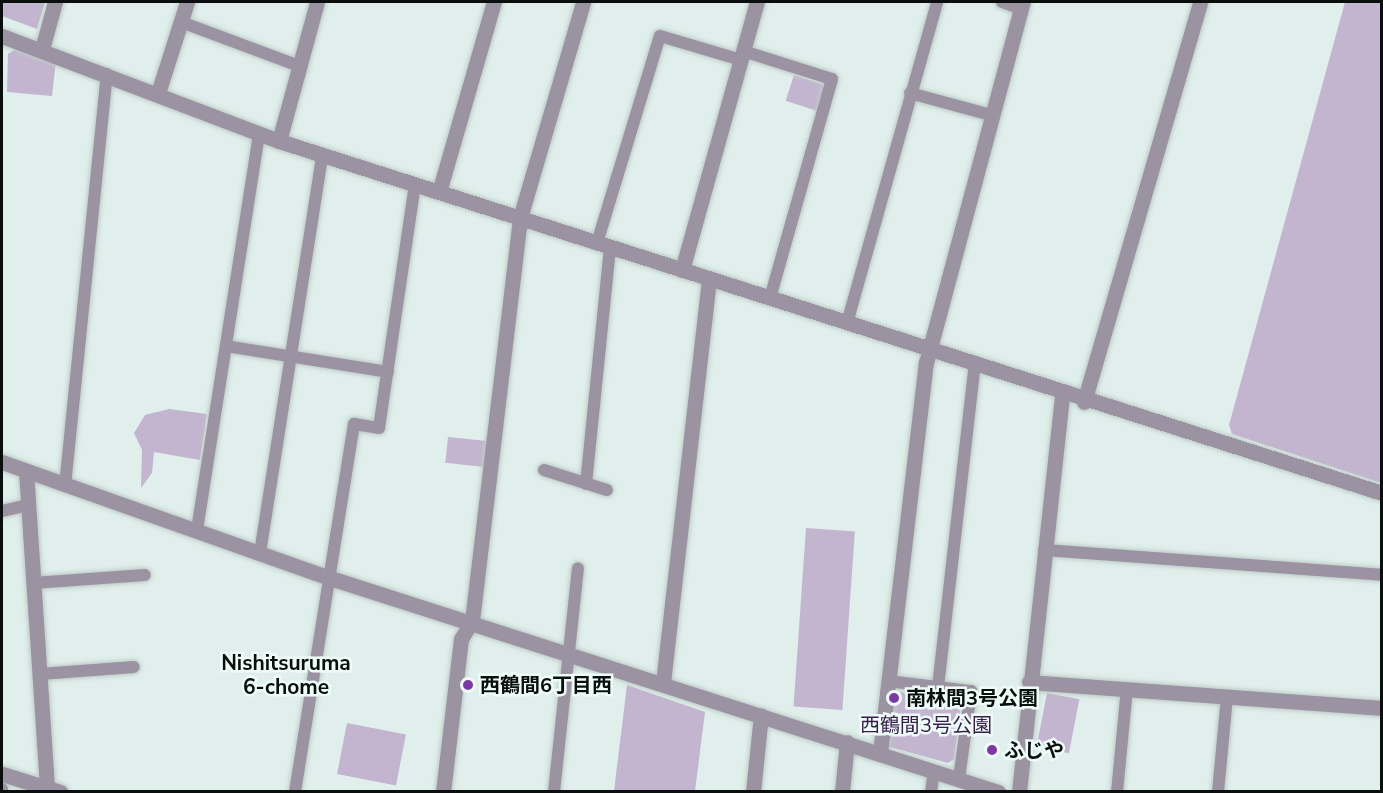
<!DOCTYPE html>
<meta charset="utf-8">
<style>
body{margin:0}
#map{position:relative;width:1383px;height:793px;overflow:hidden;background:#e0efeb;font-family:"Nunito Sans","Noto Sans JP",sans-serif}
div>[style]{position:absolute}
.green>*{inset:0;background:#c3b5cf;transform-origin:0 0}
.roads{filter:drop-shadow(0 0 2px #becbc7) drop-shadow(0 0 2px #becbc7)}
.lane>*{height:12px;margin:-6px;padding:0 6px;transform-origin:6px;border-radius:6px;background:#9b92a2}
.street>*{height:15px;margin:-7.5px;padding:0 7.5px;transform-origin:7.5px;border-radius:7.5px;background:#9b92a2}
.dots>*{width:16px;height:16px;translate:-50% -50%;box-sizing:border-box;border:3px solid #edfcf8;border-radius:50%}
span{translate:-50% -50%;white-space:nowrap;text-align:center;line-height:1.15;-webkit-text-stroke:5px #edfcf8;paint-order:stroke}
.poi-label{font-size:20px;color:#0a0f0d;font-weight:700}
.left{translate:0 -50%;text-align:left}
.park-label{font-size:20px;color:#381d4b}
.neighbourhood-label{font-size:21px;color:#0a0f0d;font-weight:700}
.frame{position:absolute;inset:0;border:3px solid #0a0f0d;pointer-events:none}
</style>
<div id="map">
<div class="green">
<i style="clip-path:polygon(2px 2px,45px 2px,37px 29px,2px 16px)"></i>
<i style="clip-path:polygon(1345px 2px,1381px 2px,1381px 483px,1232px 434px,1229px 425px)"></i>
<i style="clip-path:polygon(17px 48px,56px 61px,52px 96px,7px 92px,8px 54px)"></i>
<i style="left:794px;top:75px;width:33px;height:27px;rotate:18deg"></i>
<i style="clip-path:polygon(169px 409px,207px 414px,200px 460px,154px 452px,152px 473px,141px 488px,142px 450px,134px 433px,145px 415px)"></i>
<i style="left:448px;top:437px;width:39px;height:26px;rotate:6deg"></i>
<i style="left:806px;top:528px;width:49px;height:179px;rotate:4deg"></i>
<i style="clip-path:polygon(627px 685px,705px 712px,695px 791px,614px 791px)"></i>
<i style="clip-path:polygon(897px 692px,955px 697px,961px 704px,954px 759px,948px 763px,886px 746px)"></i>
<i style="left:1047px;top:693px;width:33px;height:55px;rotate:11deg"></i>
<i style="left:347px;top:723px;width:60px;height:52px;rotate:11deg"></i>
</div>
<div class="roads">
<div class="lane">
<i style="left:1002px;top:2px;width:20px;rotate:20deg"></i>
<i style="left:181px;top:22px;width:126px;rotate:20.4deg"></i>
<i style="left:743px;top:51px;width:93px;rotate:17.5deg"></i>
<i style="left:832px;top:79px;width:228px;rotate:105.8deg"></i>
<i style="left:910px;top:93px;width:84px;rotate:15.2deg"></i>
<i style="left:597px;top:243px;width:216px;rotate:-73.1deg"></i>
<i style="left:660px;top:36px;width:84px;rotate:16.5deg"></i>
<i style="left:847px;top:323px;width:333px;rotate:-74.3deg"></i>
<i style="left:226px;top:346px;width:164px;rotate:9.1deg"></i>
<i style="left:544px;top:470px;width:66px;rotate:17.6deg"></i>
<i style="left:586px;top:484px;width:238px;rotate:-84.2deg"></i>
<i style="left:65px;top:486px;width:414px;rotate:-84.2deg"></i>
<i style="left:2px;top:511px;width:27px;rotate:-13deg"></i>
<i style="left:197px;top:530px;width:402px;rotate:-81.1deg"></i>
<i style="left:1044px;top:550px;width:339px;rotate:4.2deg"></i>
<i style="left:260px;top:553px;width:403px;rotate:-81.1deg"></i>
<i style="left:33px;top:583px;width:112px;rotate:-4.1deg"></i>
<i style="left:40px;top:674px;width:94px;rotate:-4.3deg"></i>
<i style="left:888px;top:681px;width:84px;rotate:6.9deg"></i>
<i style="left:971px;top:691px;width:89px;rotate:97.8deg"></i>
<i style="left:938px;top:687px;width:325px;rotate:-83.5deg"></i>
<i style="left:2px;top:789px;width:3px;rotate:90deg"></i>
<i style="left:295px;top:792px;width:373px;rotate:-80.9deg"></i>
<i style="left:354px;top:424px;width:25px;rotate:9deg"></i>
<i style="left:379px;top:428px;width:246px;rotate:-81.6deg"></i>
<i style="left:554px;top:792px;width:225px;rotate:-83.9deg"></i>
<i style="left:931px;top:792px;width:21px;rotate:-82deg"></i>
<i style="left:1117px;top:792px;width:103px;rotate:-84.5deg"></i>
<i style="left:1218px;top:792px;width:95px;rotate:-84.6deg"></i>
</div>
<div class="street">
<i style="left:2px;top:36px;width:296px;rotate:20.8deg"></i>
<i style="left:279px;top:141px;width:1158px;rotate:17.7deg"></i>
<i style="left:42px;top:49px;width:49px;rotate:-74.5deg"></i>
<i style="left:158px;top:93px;width:96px;rotate:-72.3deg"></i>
<i style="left:279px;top:141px;width:144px;rotate:-74.7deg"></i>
<i style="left:439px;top:192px;width:198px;rotate:-73.9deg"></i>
<i style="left:682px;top:270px;width:278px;rotate:-74.4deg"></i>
<i style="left:1084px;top:402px;width:416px;rotate:-73.8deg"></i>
<i style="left:2px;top:462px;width:345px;rotate:19.5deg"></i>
<i style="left:327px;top:577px;width:705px;rotate:17.77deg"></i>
<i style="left:26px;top:471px;width:316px;rotate:86.2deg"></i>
<i style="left:1029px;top:682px;width:354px;rotate:4.2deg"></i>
<i style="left:663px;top:683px;width:407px;rotate:-83.5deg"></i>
<i style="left:880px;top:753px;width:393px;rotate:-83.3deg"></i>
<i style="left:926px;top:363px;width:374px;rotate:-75deg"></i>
<i style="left:2px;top:774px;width:61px;rotate:17.2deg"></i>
<i style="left:443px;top:792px;width:154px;rotate:-83.3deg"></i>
<i style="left:461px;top:639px;width:21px;rotate:-59deg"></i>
<i style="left:472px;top:621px;width:406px;rotate:-83.2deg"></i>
<i style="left:520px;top:218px;width:225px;rotate:-73.7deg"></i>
<i style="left:753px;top:792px;width:77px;rotate:-84.1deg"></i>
<i style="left:842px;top:792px;width:50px;rotate:-84.3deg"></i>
<i style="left:1019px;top:792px;width:399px;rotate:-83.8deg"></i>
</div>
</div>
<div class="dots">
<i style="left:468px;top:685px;background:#7e37aa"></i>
<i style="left:894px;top:698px;background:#7e37aa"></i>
<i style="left:992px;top:750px;background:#7e37aa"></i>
</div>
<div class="poi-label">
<span class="left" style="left:480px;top:685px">西鶴間6丁目西</span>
<span class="left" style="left:906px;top:698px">南林間3号公園</span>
<span class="left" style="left:1004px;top:750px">ふじや</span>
</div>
<div class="park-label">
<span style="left:926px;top:725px">西鶴間3号公園</span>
</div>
<div class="neighbourhood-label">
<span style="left:286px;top:675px">Nishitsuruma<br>6-chome</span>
</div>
<div class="frame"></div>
</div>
